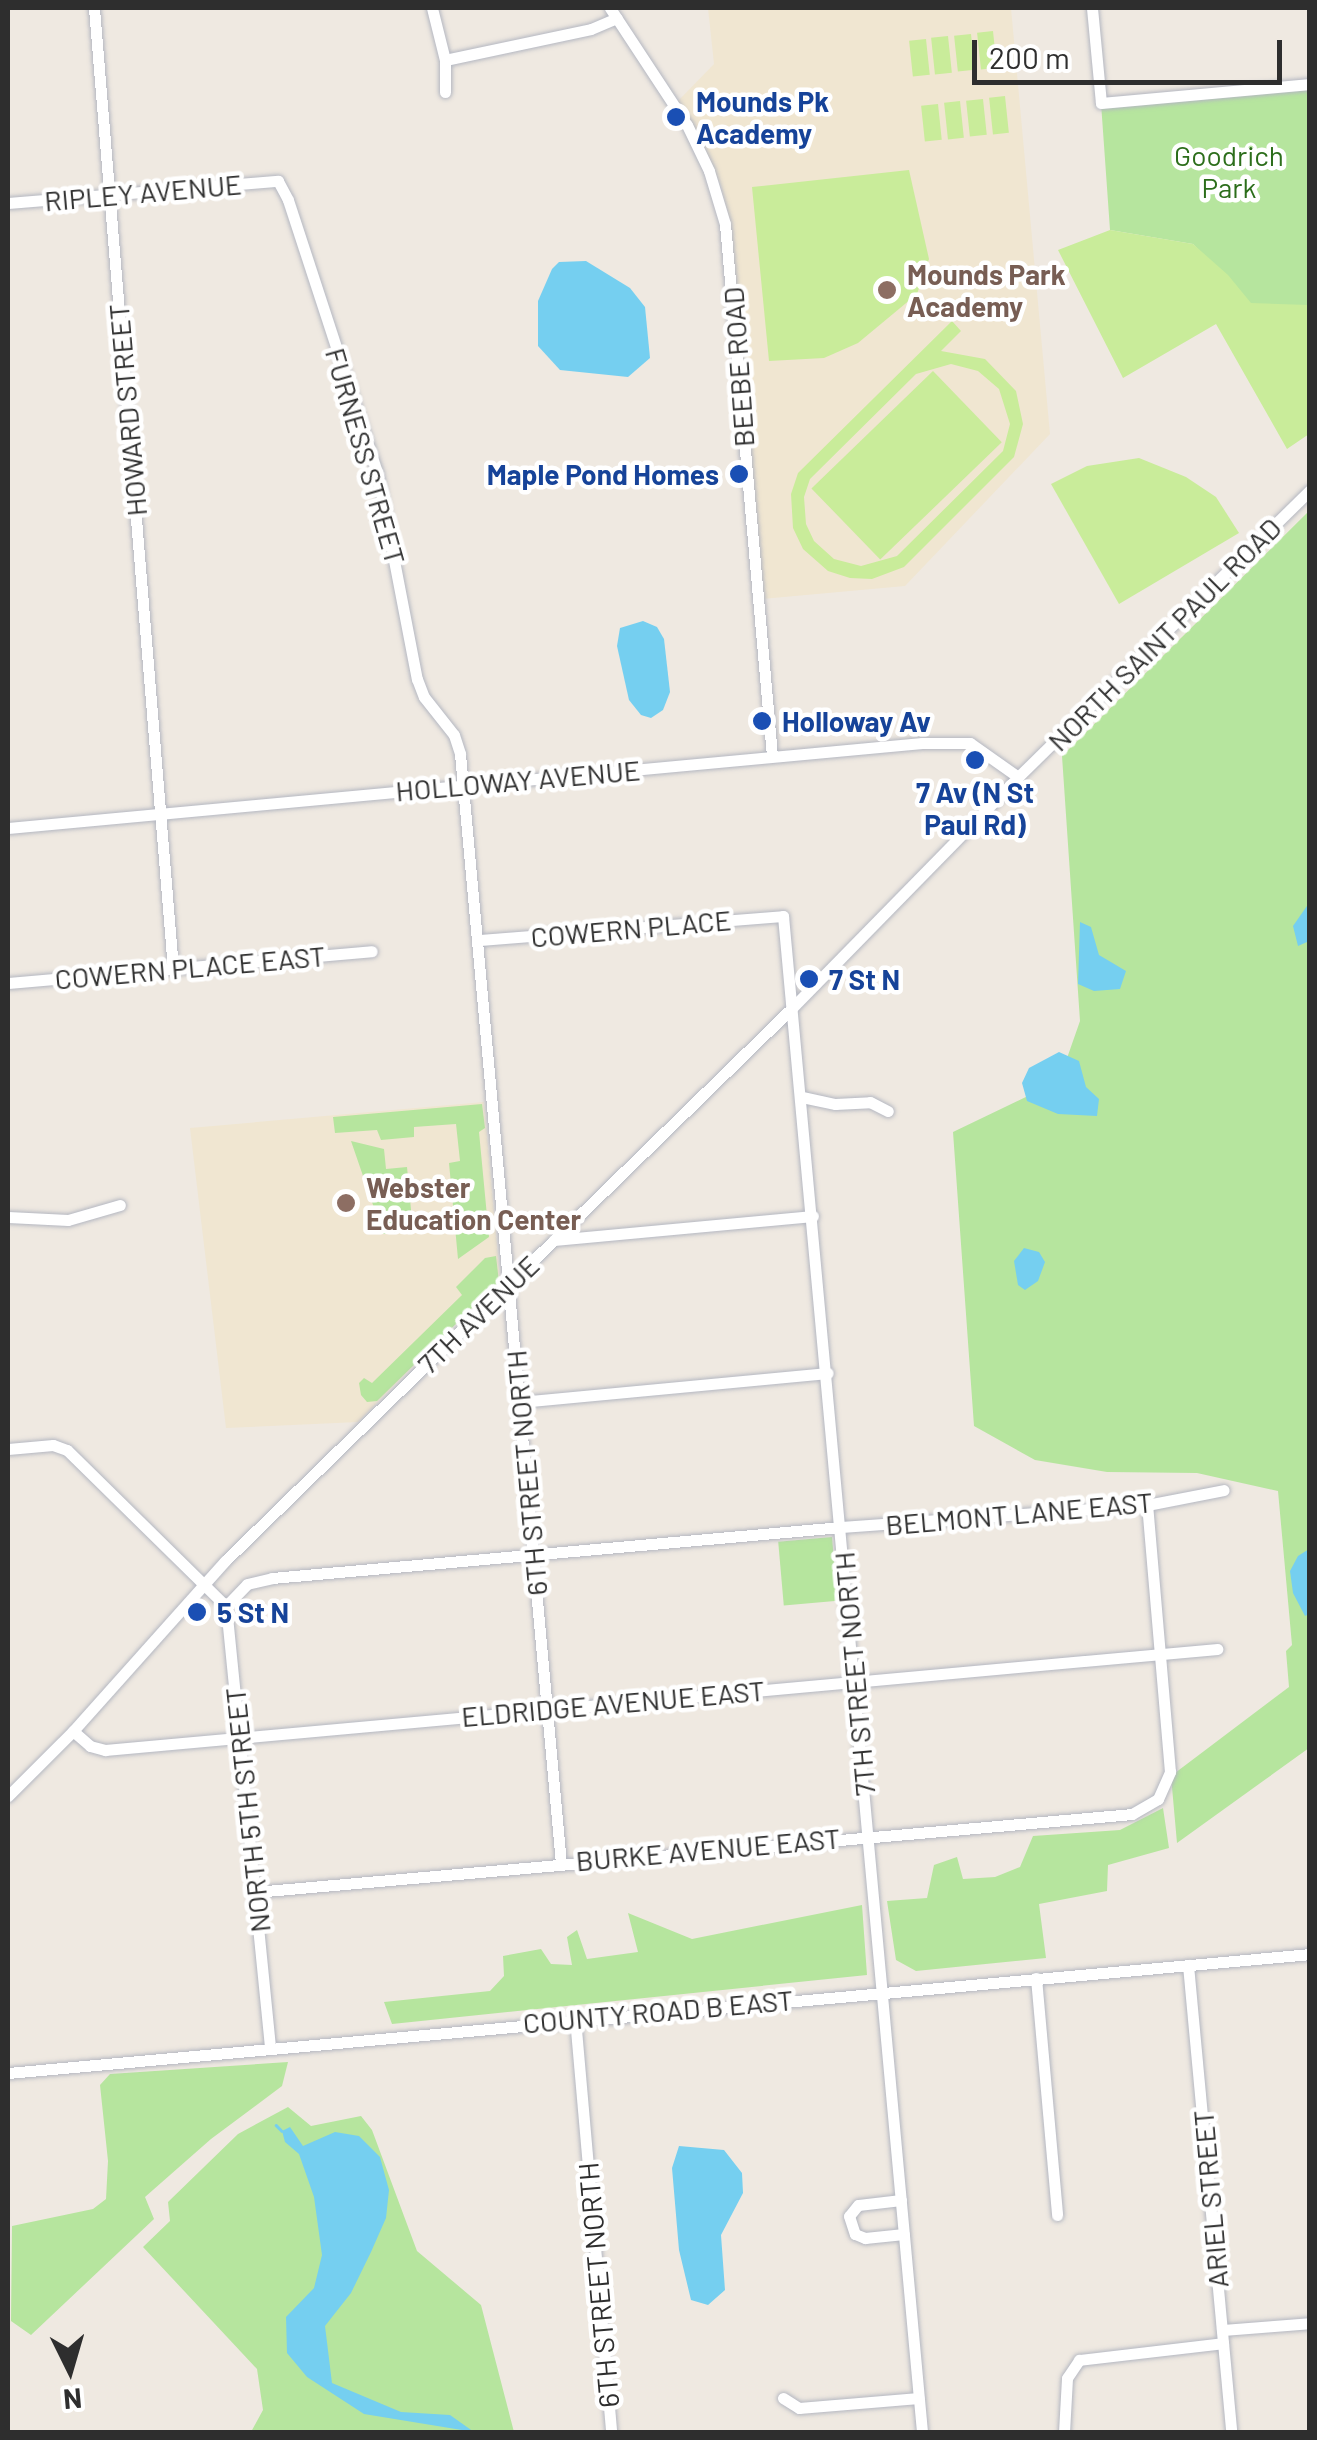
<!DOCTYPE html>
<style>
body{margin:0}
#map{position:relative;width:1317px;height:2440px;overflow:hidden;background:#efe9e1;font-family:Barlow,sans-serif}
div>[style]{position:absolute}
.education>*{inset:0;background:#f0e6d1}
.green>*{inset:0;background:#b6e59e;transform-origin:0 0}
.pitch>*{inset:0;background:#c9ec9a;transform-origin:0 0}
.water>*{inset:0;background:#75cff0}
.stream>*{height:2.5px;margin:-1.25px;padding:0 1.25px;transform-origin:1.25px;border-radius:1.25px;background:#75cff0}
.roads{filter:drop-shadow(0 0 2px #b4b7c1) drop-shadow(0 0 2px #b4b7c1)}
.minor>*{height:11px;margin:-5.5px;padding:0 5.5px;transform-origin:5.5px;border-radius:5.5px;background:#fff}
.dots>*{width:28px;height:28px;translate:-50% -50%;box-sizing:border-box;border:5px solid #fff;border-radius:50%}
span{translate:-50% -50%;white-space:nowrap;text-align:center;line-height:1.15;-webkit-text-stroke:9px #fff;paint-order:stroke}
.transit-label{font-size:28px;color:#164399;font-weight:700}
.left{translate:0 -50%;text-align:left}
.right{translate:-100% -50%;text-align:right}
.park-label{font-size:28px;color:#2c6e1b}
.street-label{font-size:28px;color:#2e2e2e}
.education-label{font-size:28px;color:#785e54;font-weight:700}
.frame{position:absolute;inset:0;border:10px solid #2e2e2e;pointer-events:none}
.north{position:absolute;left:20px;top:2320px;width:100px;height:100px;-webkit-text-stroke:8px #fff;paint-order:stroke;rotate:175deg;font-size:28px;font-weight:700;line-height:40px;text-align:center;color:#2e2e2e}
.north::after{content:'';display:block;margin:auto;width:35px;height:45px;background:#2e2e2e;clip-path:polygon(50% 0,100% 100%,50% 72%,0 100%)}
.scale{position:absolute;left:972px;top:40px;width:310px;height:45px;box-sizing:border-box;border:5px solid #2e2e2e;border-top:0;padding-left:12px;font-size:30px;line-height:35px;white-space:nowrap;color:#2e2e2e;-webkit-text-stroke:8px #fff;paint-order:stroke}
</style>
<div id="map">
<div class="education">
<i style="clip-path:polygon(708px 8px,1011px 8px,1050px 434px,905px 586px,761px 599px,729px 220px,721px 185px,678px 101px,714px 64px)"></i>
<i style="clip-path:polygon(484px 1102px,500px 1279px,358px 1422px,226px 1428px,190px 1128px)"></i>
</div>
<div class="green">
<i style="clip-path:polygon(1309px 84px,1309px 337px,1250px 303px,1193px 244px,1110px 230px,1101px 103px)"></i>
<i style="clip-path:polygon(1309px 511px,1309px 1748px,1177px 1843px,1171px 1776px,1289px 1687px,1286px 1651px,1292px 1645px,1278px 1491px,1197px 1473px,1107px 1472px,1035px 1460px,974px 1426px,953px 1132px,1059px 1081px,1080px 1021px,1062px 756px)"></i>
<i style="clip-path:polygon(482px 1104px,485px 1128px,479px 1132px,489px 1237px,458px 1259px,449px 1163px,460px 1161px,456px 1124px,414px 1127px,414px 1137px,381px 1140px,377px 1130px,335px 1133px,333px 1117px)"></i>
<i style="clip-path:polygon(351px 1141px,384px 1149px,386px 1169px,407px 1167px,413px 1231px,383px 1234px)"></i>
<i style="clip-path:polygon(496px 1256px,499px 1282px,377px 1401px,367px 1402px,361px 1395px,359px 1383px,364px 1378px,372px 1383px,462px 1295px,456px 1287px,485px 1258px)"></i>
<i style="left:832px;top:1537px;width:64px;height:54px;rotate:85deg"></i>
<i style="clip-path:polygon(1163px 1808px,1169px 1848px,1108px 1865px,1107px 1891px,1039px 1904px,1046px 1958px,916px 1971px,896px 1960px,887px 1901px,927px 1898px,934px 1865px,957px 1857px,963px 1879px,995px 1877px,1020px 1867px,1033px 1836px,1120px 1830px)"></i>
<i style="clip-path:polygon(862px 1905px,867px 1975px,392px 2024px,384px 2002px,490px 1991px,504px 1976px,503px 1956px,541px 1949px,551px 1964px,572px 1965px,567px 1937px,577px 1930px,587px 1959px,638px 1952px,628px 1913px,692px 1939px)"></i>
<i style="clip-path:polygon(288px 2062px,282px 2086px,211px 2139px,145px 2197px,154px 2219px,31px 2335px,11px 2321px,12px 2226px,93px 2209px,106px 2199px,108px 2161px,100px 2085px,110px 2074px)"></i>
<i style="clip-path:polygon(288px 2107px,311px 2126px,361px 2116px,372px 2130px,417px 2251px,481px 2305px,514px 2432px,251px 2432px,263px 2410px,257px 2369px,143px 2247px,170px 2221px,168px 2202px,238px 2134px)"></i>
</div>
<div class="pitch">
<i style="left:993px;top:31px;width:37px;height:16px;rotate:84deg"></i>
<i style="left:971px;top:34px;width:36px;height:17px;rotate:84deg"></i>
<i style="left:948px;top:36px;width:37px;height:17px;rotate:84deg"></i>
<i style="left:926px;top:39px;width:36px;height:17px;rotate:84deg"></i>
<i style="left:1005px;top:96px;width:37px;height:16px;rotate:84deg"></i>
<i style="left:983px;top:99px;width:36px;height:17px;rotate:84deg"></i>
<i style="left:960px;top:101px;width:37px;height:16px;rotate:84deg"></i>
<i style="left:938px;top:104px;width:36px;height:17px;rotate:84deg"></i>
<i style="clip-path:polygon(909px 170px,929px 259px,917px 294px,858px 343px,824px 358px,769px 361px,752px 187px)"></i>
<i style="clip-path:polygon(1110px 230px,1193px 244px,1228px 275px,1251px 303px,1309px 305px,1309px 434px,1287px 449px,1216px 324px,1123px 378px,1058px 250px)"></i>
<i style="clip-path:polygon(evenodd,952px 321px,961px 331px,941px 351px,985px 359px,1016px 391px,1023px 424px,1014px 457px,904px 567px,872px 579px,850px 578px,828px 571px,803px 549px,793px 528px,791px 494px,798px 473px,952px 321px,951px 364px,978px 371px,999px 389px,1010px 424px,1003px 451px,897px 556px,861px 566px,834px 559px,814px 541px,806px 524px,804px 497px,810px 479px,916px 374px,951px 364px)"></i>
<i style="left:933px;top:371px;width:99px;height:169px;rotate:46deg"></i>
<i style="clip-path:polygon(1139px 458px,1186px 477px,1216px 497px,1239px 533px,1119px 604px,1051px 484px,1087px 466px)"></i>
</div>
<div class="water">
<i style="clip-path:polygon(586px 261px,630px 288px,645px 307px,650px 358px,628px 377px,560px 370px,538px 346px,538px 301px,552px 269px,559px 262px)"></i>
<i style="clip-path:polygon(643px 621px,657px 627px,664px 639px,670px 692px,663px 710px,651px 718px,641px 715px,629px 700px,617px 646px,620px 628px)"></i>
<i style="clip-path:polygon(1309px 903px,1307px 942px,1298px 946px,1293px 926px)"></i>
<i style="clip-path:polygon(1080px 922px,1091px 927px,1099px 955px,1126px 971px,1120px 989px,1094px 991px,1078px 984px)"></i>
<i style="clip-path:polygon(1059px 1052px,1079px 1061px,1086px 1087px,1099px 1099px,1097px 1116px,1058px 1114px,1027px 1101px,1022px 1083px,1029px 1068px)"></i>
<i style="clip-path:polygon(1024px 1248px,1039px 1252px,1045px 1262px,1038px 1281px,1025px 1290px,1018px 1285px,1014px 1261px)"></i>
<i style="clip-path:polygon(1309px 1549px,1309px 1614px,1305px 1616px,1293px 1593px,1290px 1571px,1298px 1556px)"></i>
<i style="clip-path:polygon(290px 2127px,303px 2146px,335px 2132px,359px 2136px,380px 2157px,389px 2190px,386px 2218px,371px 2252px,351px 2293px,325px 2326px,332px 2383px,401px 2412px,450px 2415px,474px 2432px,364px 2414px,307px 2377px,287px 2353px,286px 2317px,314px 2288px,322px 2255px,314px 2197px,299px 2154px,285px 2142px,282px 2131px)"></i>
<i style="clip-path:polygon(679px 2146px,724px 2150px,742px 2173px,743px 2193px,721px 2235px,725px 2290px,708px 2305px,691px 2300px,679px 2250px,672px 2168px)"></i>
</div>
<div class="stream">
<i style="left:276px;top:2125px;width:8px;rotate:45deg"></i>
</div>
<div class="roads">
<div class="minor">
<i style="left:94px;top:8px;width:964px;rotate:85.3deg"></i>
<i style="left:432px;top:8px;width:54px;rotate:76deg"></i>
<i style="left:445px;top:60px;width:32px;rotate:90deg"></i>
<i style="left:610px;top:8px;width:140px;rotate:56.7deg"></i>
<i style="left:687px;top:125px;width:51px;rotate:64.4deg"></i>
<i style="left:709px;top:171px;width:55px;rotate:73.2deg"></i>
<i style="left:725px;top:224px;width:534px;rotate:84.95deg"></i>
<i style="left:1092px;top:8px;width:95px;rotate:84.6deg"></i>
<i style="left:1101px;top:103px;width:210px;rotate:-5.2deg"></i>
<i style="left:445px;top:60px;width:149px;rotate:-12deg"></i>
<i style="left:591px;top:29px;width:28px;rotate:-23deg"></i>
<i style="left:8px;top:203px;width:271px;rotate:-4.7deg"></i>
<i style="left:278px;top:181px;width:21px;rotate:62deg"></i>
<i style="left:288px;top:200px;width:286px;rotate:71.9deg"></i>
<i style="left:377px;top:472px;width:211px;rotate:79.1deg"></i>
<i style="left:417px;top:679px;width:19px;rotate:69deg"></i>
<i style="left:424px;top:697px;width:48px;rotate:51.7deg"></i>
<i style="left:454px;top:735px;width:20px;rotate:72deg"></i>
<i style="left:460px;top:754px;width:1114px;rotate:84.8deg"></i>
<i style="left:8px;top:828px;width:918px;rotate:-5.31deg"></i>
<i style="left:922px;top:743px;width:48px"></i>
<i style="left:970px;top:743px;width:59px;rotate:35.3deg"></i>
<i style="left:479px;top:940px;width:305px;rotate:-4.5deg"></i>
<i style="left:783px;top:916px;width:1522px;rotate:84.76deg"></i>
<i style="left:8px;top:983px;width:365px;rotate:-5deg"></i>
<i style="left:802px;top:1097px;width:34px;rotate:12deg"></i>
<i style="left:835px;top:1104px;width:35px;rotate:-3deg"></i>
<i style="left:870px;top:1102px;width:20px;rotate:27deg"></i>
<i style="left:8px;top:1217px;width:60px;rotate:2.9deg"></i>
<i style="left:68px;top:1220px;width:54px;rotate:-16.1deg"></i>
<i style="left:554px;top:1240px;width:260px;rotate:-5.3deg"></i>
<i style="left:520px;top:1402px;width:309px;rotate:-5.4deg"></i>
<i style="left:8px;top:1449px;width:45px;rotate:-5.1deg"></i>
<i style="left:53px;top:1445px;width:15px;rotate:20deg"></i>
<i style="left:67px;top:1450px;width:223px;rotate:44.5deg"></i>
<i style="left:226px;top:1606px;width:442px;rotate:84.3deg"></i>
<i style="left:226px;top:1606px;width:30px;rotate:-46deg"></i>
<i style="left:247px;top:1584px;width:26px;rotate:-13deg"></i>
<i style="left:272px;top:1578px;width:571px;rotate:-5.12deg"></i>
<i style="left:841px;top:1527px;width:307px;rotate:-4.1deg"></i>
<i style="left:1147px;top:1505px;width:78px;rotate:-11deg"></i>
<i style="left:73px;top:1731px;width:23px;rotate:41deg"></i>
<i style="left:90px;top:1746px;width:16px;rotate:15deg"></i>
<i style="left:105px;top:1750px;width:1117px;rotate:-5.19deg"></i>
<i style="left:8px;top:1796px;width:92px;rotate:-45deg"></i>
<i style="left:73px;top:1731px;width:228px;rotate:-48.2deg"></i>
<i style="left:225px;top:1561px;width:793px;rotate:-44.29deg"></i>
<i style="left:793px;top:1007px;width:322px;rotate:-45.6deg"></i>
<i style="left:1018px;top:777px;width:409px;rotate:-44.5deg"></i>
<i style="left:255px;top:1892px;width:880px;rotate:-5.08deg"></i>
<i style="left:1132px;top:1814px;width:30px;rotate:-30deg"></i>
<i style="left:1158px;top:1799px;width:30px;rotate:-66deg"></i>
<i style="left:1170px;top:1772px;width:268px;rotate:-94.9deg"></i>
<i style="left:1188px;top:1965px;width:469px;rotate:84.7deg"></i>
<i style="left:1036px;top:1978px;width:238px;rotate:84.9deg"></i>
<i style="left:575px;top:2018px;width:416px;rotate:85deg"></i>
<i style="left:8px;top:2073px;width:1307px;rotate:-5.22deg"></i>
<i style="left:901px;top:2200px;width:43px;rotate:173.4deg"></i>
<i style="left:858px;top:2205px;width:14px;rotate:129deg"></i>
<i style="left:849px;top:2216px;width:19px;rotate:72deg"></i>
<i style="left:855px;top:2234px;width:11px;rotate:22deg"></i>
<i style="left:865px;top:2238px;width:39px;rotate:-6deg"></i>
<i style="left:1222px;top:2330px;width:88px;rotate:-4.5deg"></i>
<i style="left:783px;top:2398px;width:19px;rotate:32deg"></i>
<i style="left:799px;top:2408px;width:120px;rotate:-4.8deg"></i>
<i style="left:1064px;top:2432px;width:54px;rotate:-86.8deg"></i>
<i style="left:1067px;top:2378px;width:22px;rotate:-56deg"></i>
<i style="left:1079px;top:2360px;width:145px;rotate:-6.7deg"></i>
</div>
</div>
<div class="dots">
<i style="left:676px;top:117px;background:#1a4fb4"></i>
<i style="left:887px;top:290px;background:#8d6e63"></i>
<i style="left:739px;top:474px;background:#1a4fb4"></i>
<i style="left:762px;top:721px;background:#1a4fb4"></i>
<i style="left:975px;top:760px;background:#1a4fb4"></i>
<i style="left:809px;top:979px;background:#1a4fb4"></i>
<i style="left:346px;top:1203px;background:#8d6e63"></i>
<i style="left:197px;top:1612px;background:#1a4fb4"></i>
</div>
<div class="transit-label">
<span class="left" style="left:696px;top:117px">Mounds Pk<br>Academy</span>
<span class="right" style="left:719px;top:474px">Maple Pond Homes</span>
<span class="left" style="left:782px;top:721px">Holloway Av</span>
<span style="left:975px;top:808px">7 Av (N St<br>Paul Rd)</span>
<span class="left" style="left:829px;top:979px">7 St N</span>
<span class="left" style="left:217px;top:1612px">5 St N</span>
</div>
<div class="park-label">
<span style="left:1229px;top:171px">Goodrich<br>Park</span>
</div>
<div class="street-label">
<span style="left:143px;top:192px;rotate:-5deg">RIPLEY AVENUE</span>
<span style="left:738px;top:367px;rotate:-94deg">BEEBE ROAD</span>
<span style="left:127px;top:410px;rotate:-95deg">HOWARD STREET</span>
<span style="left:366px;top:456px;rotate:74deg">FURNESS STREET</span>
<span style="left:1164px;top:634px;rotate:-45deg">NORTH SAINT PAUL ROAD</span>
<span style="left:518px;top:780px;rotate:-5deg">HOLLOWAY AVENUE</span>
<span style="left:631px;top:928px;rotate:-5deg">COWERN PLACE</span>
<span style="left:190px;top:967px;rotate:-5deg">COWERN PLACE EAST</span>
<span style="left:478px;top:1314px;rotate:-44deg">7TH AVENUE</span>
<span style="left:526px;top:1473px;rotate:-95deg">6TH STREET NORTH</span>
<span style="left:1019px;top:1513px;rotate:-5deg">BELMONT LANE EAST</span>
<span style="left:854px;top:1674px;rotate:-95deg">7TH STREET NORTH</span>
<span style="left:613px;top:1703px;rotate:-5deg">ELDRIDGE AVENUE EAST</span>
<span style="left:247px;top:1810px;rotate:-96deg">NORTH 5TH STREET</span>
<span style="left:708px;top:1849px;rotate:-5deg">BURKE AVENUE EAST</span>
<span style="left:658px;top:2011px;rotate:-5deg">COUNTY ROAD B EAST</span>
<span style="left:1210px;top:2199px;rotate:-95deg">ARIEL STREET</span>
<span style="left:598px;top:2285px;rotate:-95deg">6TH STREET NORTH</span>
</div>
<div class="education-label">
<span class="left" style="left:907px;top:290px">Mounds Park<br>Academy</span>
<span class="left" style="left:366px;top:1203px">Webster<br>Education Center</span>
</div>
<div class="frame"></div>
<div class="north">N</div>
<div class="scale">200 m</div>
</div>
